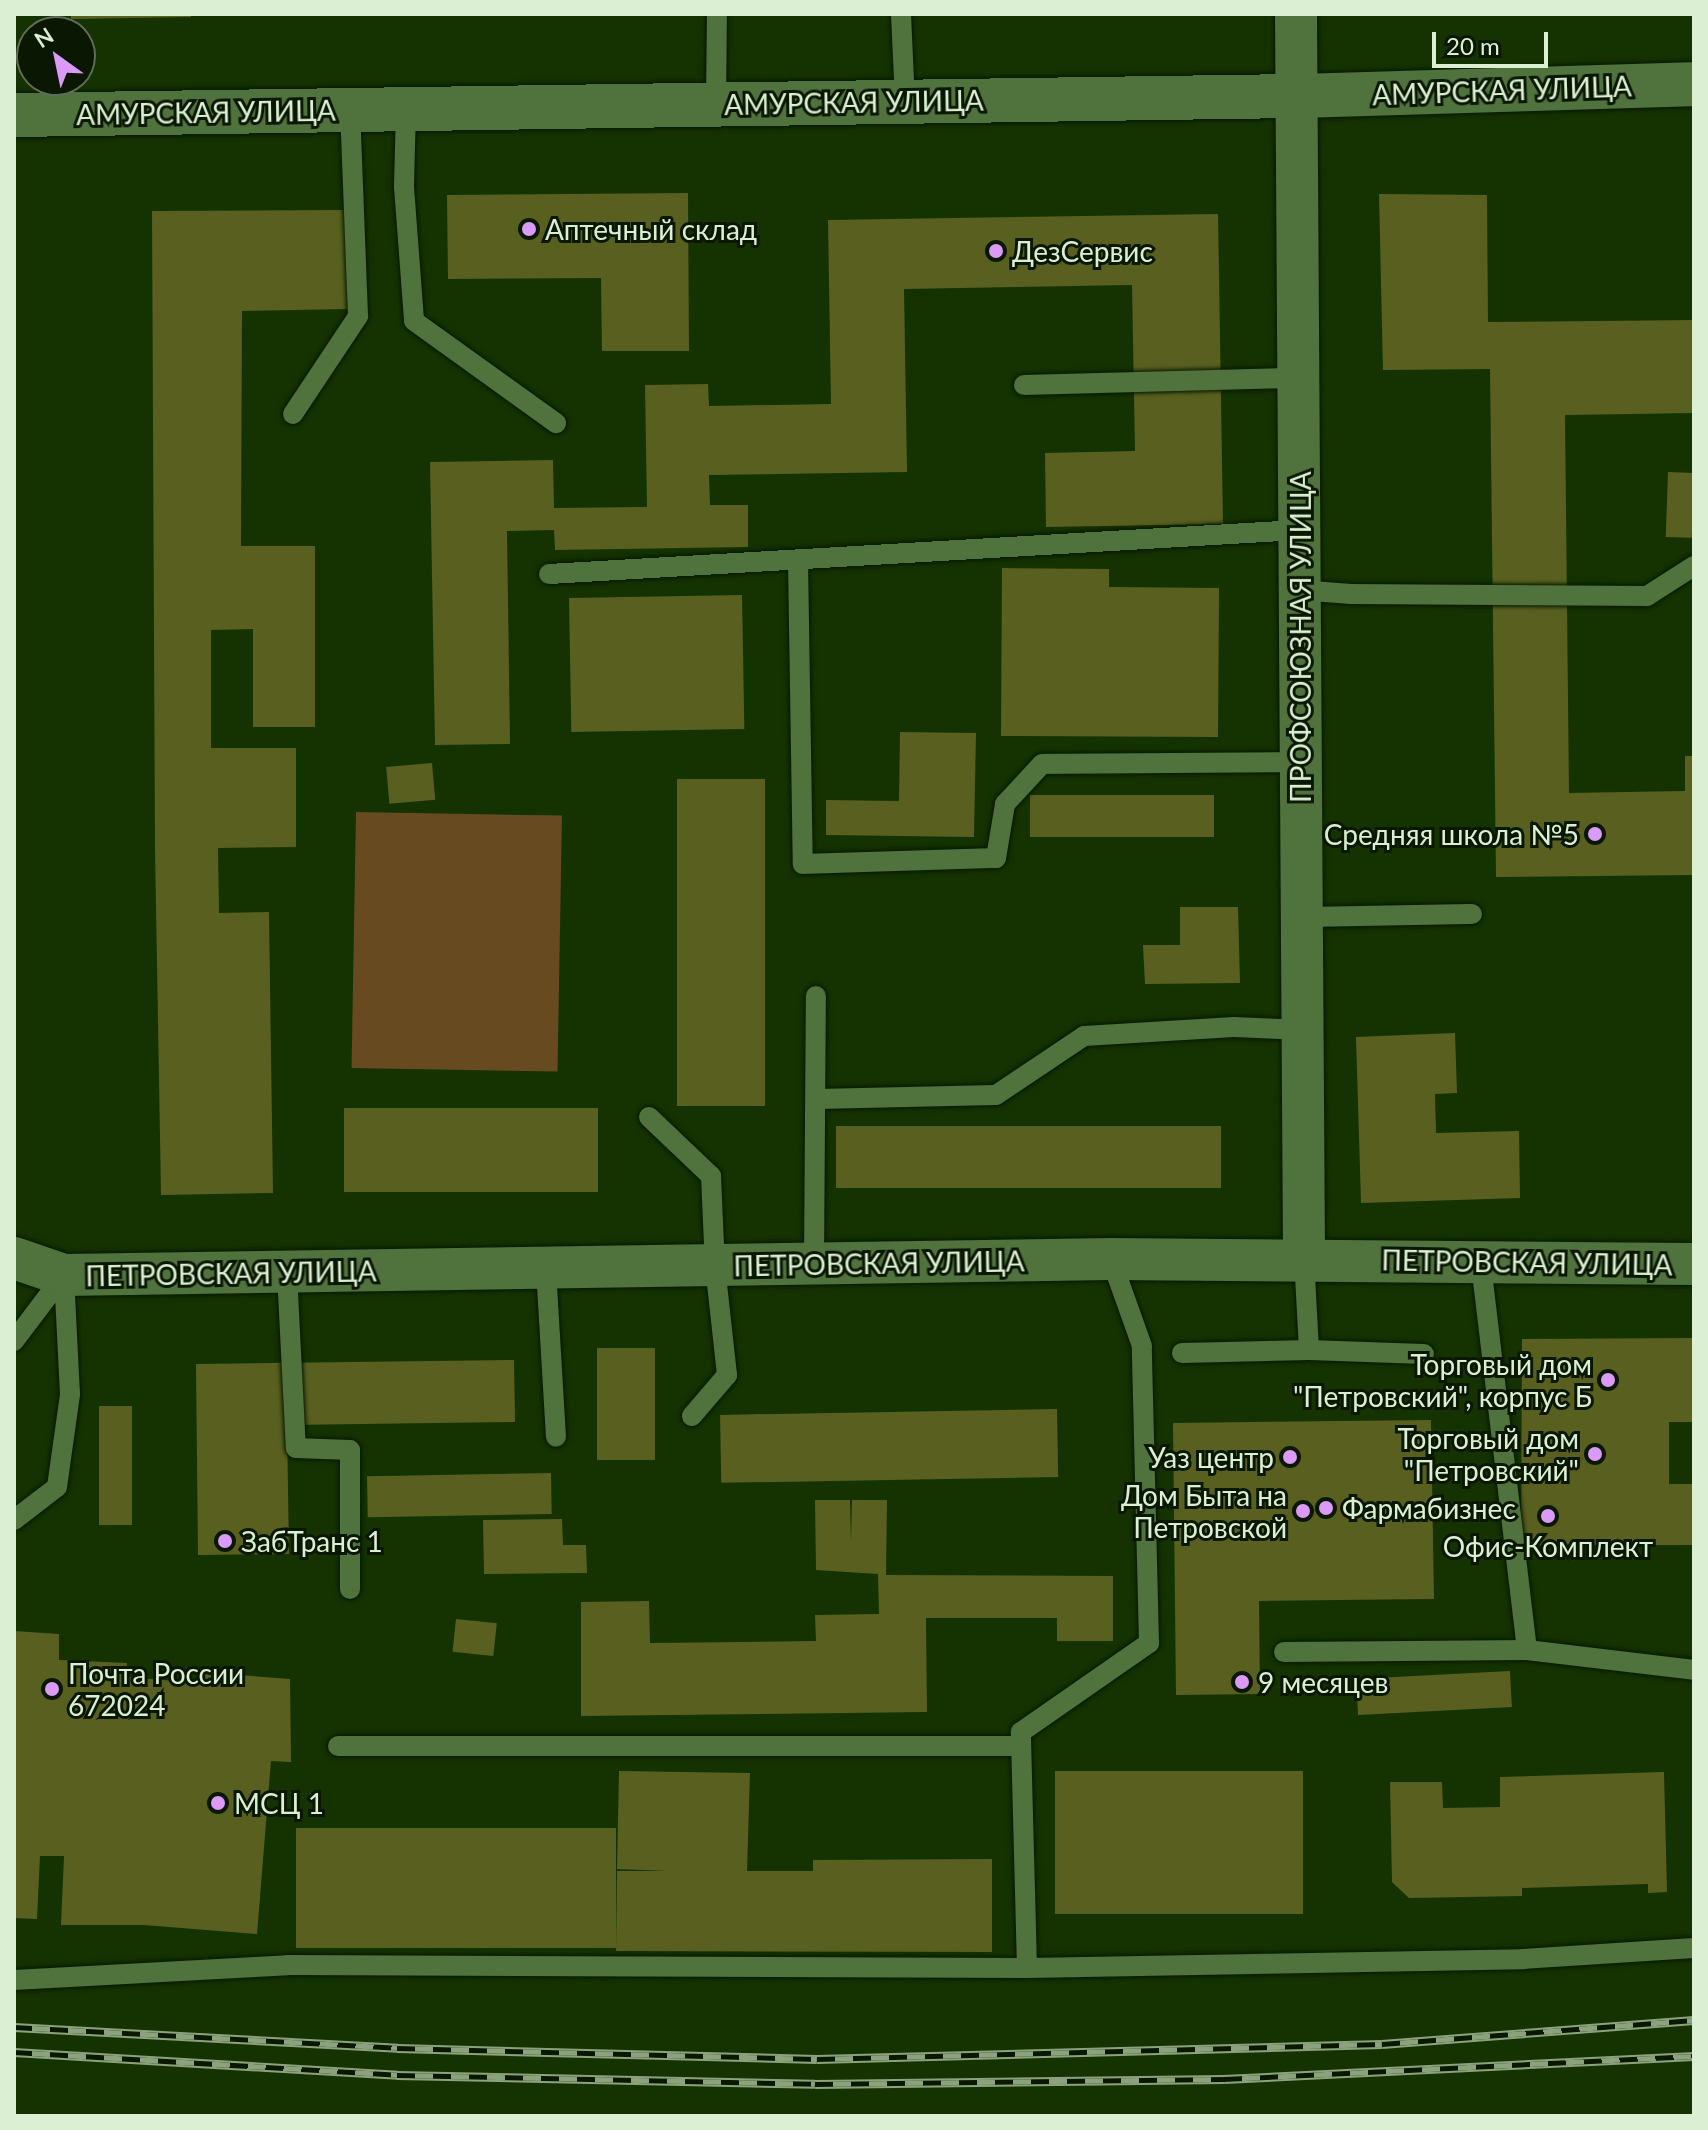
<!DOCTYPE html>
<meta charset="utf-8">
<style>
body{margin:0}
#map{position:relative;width:1708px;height:2130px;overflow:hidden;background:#143300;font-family:Lato,sans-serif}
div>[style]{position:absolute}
.green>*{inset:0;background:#674a1f;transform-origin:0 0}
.building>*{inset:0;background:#59601f;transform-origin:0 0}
.roads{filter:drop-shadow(0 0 2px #081801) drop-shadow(0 0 2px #081801)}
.service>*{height:20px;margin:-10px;padding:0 10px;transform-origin:10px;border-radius:10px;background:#50723d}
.minor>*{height:42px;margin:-21px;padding:0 21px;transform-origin:21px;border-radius:21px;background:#50723d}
.secondary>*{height:44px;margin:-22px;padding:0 22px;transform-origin:22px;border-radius:22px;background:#50723d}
.rail>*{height:9px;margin-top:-4.5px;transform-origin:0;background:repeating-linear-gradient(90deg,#0a1703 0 18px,#8aa37d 0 36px);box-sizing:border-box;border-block:2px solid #8aa37d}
.dots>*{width:22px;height:22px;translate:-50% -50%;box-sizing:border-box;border:4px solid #0a1703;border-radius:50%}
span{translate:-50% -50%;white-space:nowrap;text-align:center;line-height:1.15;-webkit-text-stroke:6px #0a1703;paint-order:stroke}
.street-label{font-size:28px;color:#dbefd2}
.poi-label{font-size:28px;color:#dbefd2}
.left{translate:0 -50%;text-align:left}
.right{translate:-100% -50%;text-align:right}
.frame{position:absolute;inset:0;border:16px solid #dbefd2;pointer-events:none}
.north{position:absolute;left:16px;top:16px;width:80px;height:80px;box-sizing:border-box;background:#0a1703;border:2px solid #5e6d56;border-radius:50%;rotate:327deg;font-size:22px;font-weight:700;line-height:32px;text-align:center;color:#dbefd2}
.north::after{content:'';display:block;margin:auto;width:28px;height:36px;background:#da9af6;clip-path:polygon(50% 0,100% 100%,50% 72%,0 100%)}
.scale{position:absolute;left:1432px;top:32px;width:116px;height:36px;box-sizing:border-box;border:4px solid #dbefd2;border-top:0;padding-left:10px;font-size:24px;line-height:28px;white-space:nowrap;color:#dbefd2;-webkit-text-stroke:6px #0a1703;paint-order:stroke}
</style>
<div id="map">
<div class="green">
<i style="left:356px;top:812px;width:206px;height:256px;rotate:1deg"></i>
</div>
<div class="building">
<i style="clip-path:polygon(71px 14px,191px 14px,191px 17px,71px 19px)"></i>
<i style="clip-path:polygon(688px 193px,689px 351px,602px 351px,601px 278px,448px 279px,447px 195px)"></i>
<i style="clip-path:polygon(1379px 194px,1487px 195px,1488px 322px,1694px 320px,1694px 413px,1565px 415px,1569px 793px,1685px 791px,1685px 756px,1694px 756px,1694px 875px,1496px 877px,1490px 369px,1383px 370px)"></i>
<i style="clip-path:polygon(347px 210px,347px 309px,242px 311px,241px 546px,315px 546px,315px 727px,253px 727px,253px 629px,211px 630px,211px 748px,296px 748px,296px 847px,218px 848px,219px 913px,269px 912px,273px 1193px,161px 1195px,155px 848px,152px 211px)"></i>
<i style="clip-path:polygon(1218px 214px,1223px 524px,1046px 527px,1045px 453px,1135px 451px,1132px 285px,904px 289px,907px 472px,709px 475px,710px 505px,748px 505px,748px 547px,555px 550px,554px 530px,507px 531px,510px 744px,435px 745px,430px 462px,553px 460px,554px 508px,647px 507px,645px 385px,708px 384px,709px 406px,831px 404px,828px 220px)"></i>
<i style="left:1668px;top:472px;width:26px;height:65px;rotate:2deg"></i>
<i style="clip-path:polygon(1002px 568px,1109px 569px,1109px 587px,1219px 588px,1218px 737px,1001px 736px)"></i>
<i style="left:742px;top:595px;width:134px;height:173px;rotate:89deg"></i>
<i style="clip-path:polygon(900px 732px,976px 733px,974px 837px,826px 835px,826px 800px,899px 801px)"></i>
<i style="left:432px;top:763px;width:37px;height:46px;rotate:85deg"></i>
<i style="left:677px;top:779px;width:88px;height:327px"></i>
<i style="left:1214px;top:795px;width:42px;height:184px;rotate:90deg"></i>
<i style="clip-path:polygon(1180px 907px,1238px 907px,1240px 983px,1145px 984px,1143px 945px,1180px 945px)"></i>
<i style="clip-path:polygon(1455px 1033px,1457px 1093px,1435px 1094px,1436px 1133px,1519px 1131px,1520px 1198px,1361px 1203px,1356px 1037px)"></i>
<i style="left:344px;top:1108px;width:254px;height:84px"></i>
<i style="left:1221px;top:1126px;width:62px;height:385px;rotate:90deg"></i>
<i style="clip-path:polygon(1694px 1338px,1694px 1422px,1669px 1422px,1669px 1484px,1694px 1484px,1694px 1545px,1521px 1545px,1522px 1339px)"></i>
<i style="left:597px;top:1348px;width:58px;height:112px"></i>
<i style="clip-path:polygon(514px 1360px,515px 1422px,287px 1425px,289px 1554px,198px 1555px,196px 1364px)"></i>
<i style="left:99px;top:1406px;width:33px;height:119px"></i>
<i style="left:1057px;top:1409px;width:68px;height:337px;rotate:89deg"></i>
<i style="clip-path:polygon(1431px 1420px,1434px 1599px,1259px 1601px,1260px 1694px,1176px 1695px,1173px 1423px)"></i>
<i style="left:551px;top:1473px;width:41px;height:184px;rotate:89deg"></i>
<i style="clip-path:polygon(815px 1500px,850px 1500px,851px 1541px,852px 1500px,887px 1500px,886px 1575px,1113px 1576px,1113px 1641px,1057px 1641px,1057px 1618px,926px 1618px,927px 1712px,581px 1716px,581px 1602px,649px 1601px,650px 1643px,816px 1641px,815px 1615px,879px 1614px,878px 1574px,816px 1570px)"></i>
<i style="clip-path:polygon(562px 1519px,563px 1545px,586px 1545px,587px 1573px,484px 1574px,483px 1520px)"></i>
<i style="left:456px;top:1619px;width:41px;height:33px;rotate:6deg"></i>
<i style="clip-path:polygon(14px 1631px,59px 1634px,59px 1660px,127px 1663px,126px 1677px,199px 1683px,200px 1672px,290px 1679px,291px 1762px,271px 1761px,257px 1934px,144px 1925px,61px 1925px,64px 1856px,40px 1856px,37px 1919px,14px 1918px)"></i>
<i style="left:1510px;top:1671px;width:36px;height:154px;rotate:87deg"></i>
<i style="clip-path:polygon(619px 1771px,750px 1773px,747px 1871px,813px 1871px,813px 1860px,992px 1859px,992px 1952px,616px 1951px,617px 1871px,666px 1871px,617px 1869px)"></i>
<i style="left:1303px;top:1771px;width:143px;height:248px;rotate:90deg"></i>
<i style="clip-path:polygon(1664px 1772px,1667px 1892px,1648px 1893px,1648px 1884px,1522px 1888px,1522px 1896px,1409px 1898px,1392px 1882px,1390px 1782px,1442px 1782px,1443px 1808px,1500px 1807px,1500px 1777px)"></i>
<i style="left:296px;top:1828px;width:320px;height:120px"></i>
</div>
<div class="roads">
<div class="service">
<i style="left:901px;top:14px;width:88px;rotate:87.4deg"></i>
<i style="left:716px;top:104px;width:90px;rotate:-89.4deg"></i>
<i style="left:406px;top:109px;width:78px;rotate:91.5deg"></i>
<i style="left:404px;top:187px;width:134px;rotate:85.7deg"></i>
<i style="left:414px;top:321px;width:175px;rotate:35.7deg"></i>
<i style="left:1024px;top:385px;width:274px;rotate:-1.5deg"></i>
<i style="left:293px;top:414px;width:118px;rotate:-56.4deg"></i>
<i style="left:358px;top:316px;width:206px;rotate:-92.2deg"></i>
<i style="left:798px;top:560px;width:304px;rotate:89.1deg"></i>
<i style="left:803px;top:864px;width:193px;rotate:-1.8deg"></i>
<i style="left:996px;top:858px;width:55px;rotate:-80.5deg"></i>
<i style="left:1005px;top:804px;width:54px;rotate:-47.2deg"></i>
<i style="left:1042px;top:764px;width:259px;rotate:-0.4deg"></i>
<i style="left:549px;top:574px;width:751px;rotate:-3.36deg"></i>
<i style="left:1299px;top:590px;width:52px;rotate:4.4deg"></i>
<i style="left:1351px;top:594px;width:296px;rotate:0.4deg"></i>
<i style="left:1647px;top:596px;width:56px;rotate:-32.6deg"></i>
<i style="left:1302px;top:917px;width:170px;rotate:-1deg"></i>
<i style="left:816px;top:1099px;width:180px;rotate:-1.3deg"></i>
<i style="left:996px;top:1095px;width:106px;rotate:-33.8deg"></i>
<i style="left:1084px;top:1036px;width:150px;rotate:-3.4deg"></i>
<i style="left:1234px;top:1027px;width:69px;rotate:2.5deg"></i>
<i style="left:649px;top:1117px;width:86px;rotate:43.6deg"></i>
<i style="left:711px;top:1176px;width:90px;rotate:87.5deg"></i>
<i style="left:715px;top:1266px;width:110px;rotate:83.7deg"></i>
<i style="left:727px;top:1375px;width:54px;rotate:130.5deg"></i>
<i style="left:814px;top:1264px;width:268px;rotate:-89.6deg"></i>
<i style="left:546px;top:1269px;width:168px;rotate:86.6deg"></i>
<i style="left:287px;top:1273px;width:175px;rotate:87.1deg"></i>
<i style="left:296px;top:1448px;width:54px;rotate:2.1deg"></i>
<i style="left:350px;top:1450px;width:139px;rotate:90deg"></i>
<i style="left:14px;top:1341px;width:83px;rotate:-52.9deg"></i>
<i style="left:1309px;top:1350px;width:115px;rotate:2deg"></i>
<i style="left:1182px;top:1353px;width:127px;rotate:-1.4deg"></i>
<i style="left:1309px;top:1350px;width:91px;rotate:-93.1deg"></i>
<i style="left:14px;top:1520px;width:54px;rotate:-37.5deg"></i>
<i style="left:57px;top:1487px;width:94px;rotate:-82deg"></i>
<i style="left:70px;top:1394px;width:119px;rotate:-92.9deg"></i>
<i style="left:1527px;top:1650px;width:168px;rotate:6.8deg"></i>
<i style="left:1284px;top:1652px;width:243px;rotate:-0.5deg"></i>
<i style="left:1527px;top:1650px;width:390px;rotate:-96.8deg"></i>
<i style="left:338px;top:1746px;width:683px"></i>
<i style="left:1027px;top:1968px;width:496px;rotate:-1deg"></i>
<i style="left:1523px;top:1959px;width:171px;rotate:-3.7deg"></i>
<i style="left:14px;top:1980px;width:274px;rotate:-3.1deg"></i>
<i style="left:288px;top:1965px;width:739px;rotate:0.23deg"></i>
<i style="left:1027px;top:1968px;width:236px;rotate:-91.5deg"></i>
<i style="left:1021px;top:1732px;width:156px;rotate:-34.8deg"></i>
<i style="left:1149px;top:1643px;width:297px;rotate:-91.4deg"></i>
<i style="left:1142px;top:1346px;width:92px;rotate:-109.6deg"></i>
</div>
<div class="minor">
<i style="left:1296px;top:14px;width:1245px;rotate:89.63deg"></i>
<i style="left:14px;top:1258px;width:53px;rotate:18.8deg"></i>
<i style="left:64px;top:1275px;width:1047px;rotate:-0.88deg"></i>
<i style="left:1111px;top:1259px;width:583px;rotate:0.49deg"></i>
</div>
<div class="secondary">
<i style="left:14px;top:115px;width:1283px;rotate:-0.85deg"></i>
<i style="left:1297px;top:96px;width:397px;rotate:-1.7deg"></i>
</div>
</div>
<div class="rail">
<i style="left:14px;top:2027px;width:384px;rotate:3.1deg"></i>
<i style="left:397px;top:2048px;width:420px;rotate:1.5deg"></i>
<i style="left:817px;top:2059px;width:565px;rotate:-1.52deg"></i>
<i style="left:1382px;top:2044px;width:313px;rotate:-4.4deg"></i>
<i style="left:14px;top:2052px;width:384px;rotate:3.4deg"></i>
<i style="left:397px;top:2075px;width:418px;rotate:1.2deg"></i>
<i style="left:815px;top:2084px;width:409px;rotate:-0.7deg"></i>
<i style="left:1224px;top:2079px;width:471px;rotate:-2.8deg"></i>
</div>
<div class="dots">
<i style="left:529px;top:229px;background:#da9af6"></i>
<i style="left:996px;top:251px;background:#da9af6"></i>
<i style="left:1595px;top:834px;background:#da9af6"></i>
<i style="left:1608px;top:1380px;background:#da9af6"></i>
<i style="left:1595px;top:1454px;background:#da9af6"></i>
<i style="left:1290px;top:1457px;background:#da9af6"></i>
<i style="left:1326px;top:1508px;background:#da9af6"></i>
<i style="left:1303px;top:1511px;background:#da9af6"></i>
<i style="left:1548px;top:1516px;background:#da9af6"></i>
<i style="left:225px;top:1541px;background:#da9af6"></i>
<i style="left:1242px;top:1682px;background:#da9af6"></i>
<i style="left:52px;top:1689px;background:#da9af6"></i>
<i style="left:218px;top:1803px;background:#da9af6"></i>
</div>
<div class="street-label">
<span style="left:1502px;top:90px;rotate:-2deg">АМУРСКАЯ УЛИЦА</span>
<span style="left:854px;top:102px;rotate:-1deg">АМУРСКАЯ УЛИЦА</span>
<span style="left:206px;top:112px;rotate:-1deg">АМУРСКАЯ УЛИЦА</span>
<span style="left:1300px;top:637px;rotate:-90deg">ПРОФСОЮЗНАЯ УЛИЦА</span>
<span style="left:1527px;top:1262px;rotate:1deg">ПЕТРОВСКАЯ УЛИЦА</span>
<span style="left:879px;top:1263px;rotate:-1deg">ПЕТРОВСКАЯ УЛИЦА</span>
<span style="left:231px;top:1273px;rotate:-1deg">ПЕТРОВСКАЯ УЛИЦА</span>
</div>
<div class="poi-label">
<span class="left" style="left:545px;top:229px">Аптечный склад</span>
<span class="left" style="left:1012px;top:251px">ДезСервис</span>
<span class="right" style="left:1579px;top:834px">Средняя школа №5</span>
<span class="right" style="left:1592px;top:1380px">Торговый дом<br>"Петровский", корпус Б</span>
<span class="right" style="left:1579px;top:1454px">Торговый дом<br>"Петровский"</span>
<span class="right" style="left:1274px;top:1457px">Уаз центр</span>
<span class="right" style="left:1287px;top:1511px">Дом Быта на<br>Петровской</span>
<span class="left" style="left:1342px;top:1508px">Фармабизнес</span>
<span class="left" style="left:241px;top:1541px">ЗабТранс 1</span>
<span style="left:1548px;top:1546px">Офис-Комплект</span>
<span class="left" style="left:68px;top:1689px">Почта России<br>672024</span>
<span class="left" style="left:1258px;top:1682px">9 месяцев</span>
<span class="left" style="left:234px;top:1803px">МСЦ 1</span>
</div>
<div class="frame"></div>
<div class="north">N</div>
<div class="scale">20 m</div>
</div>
